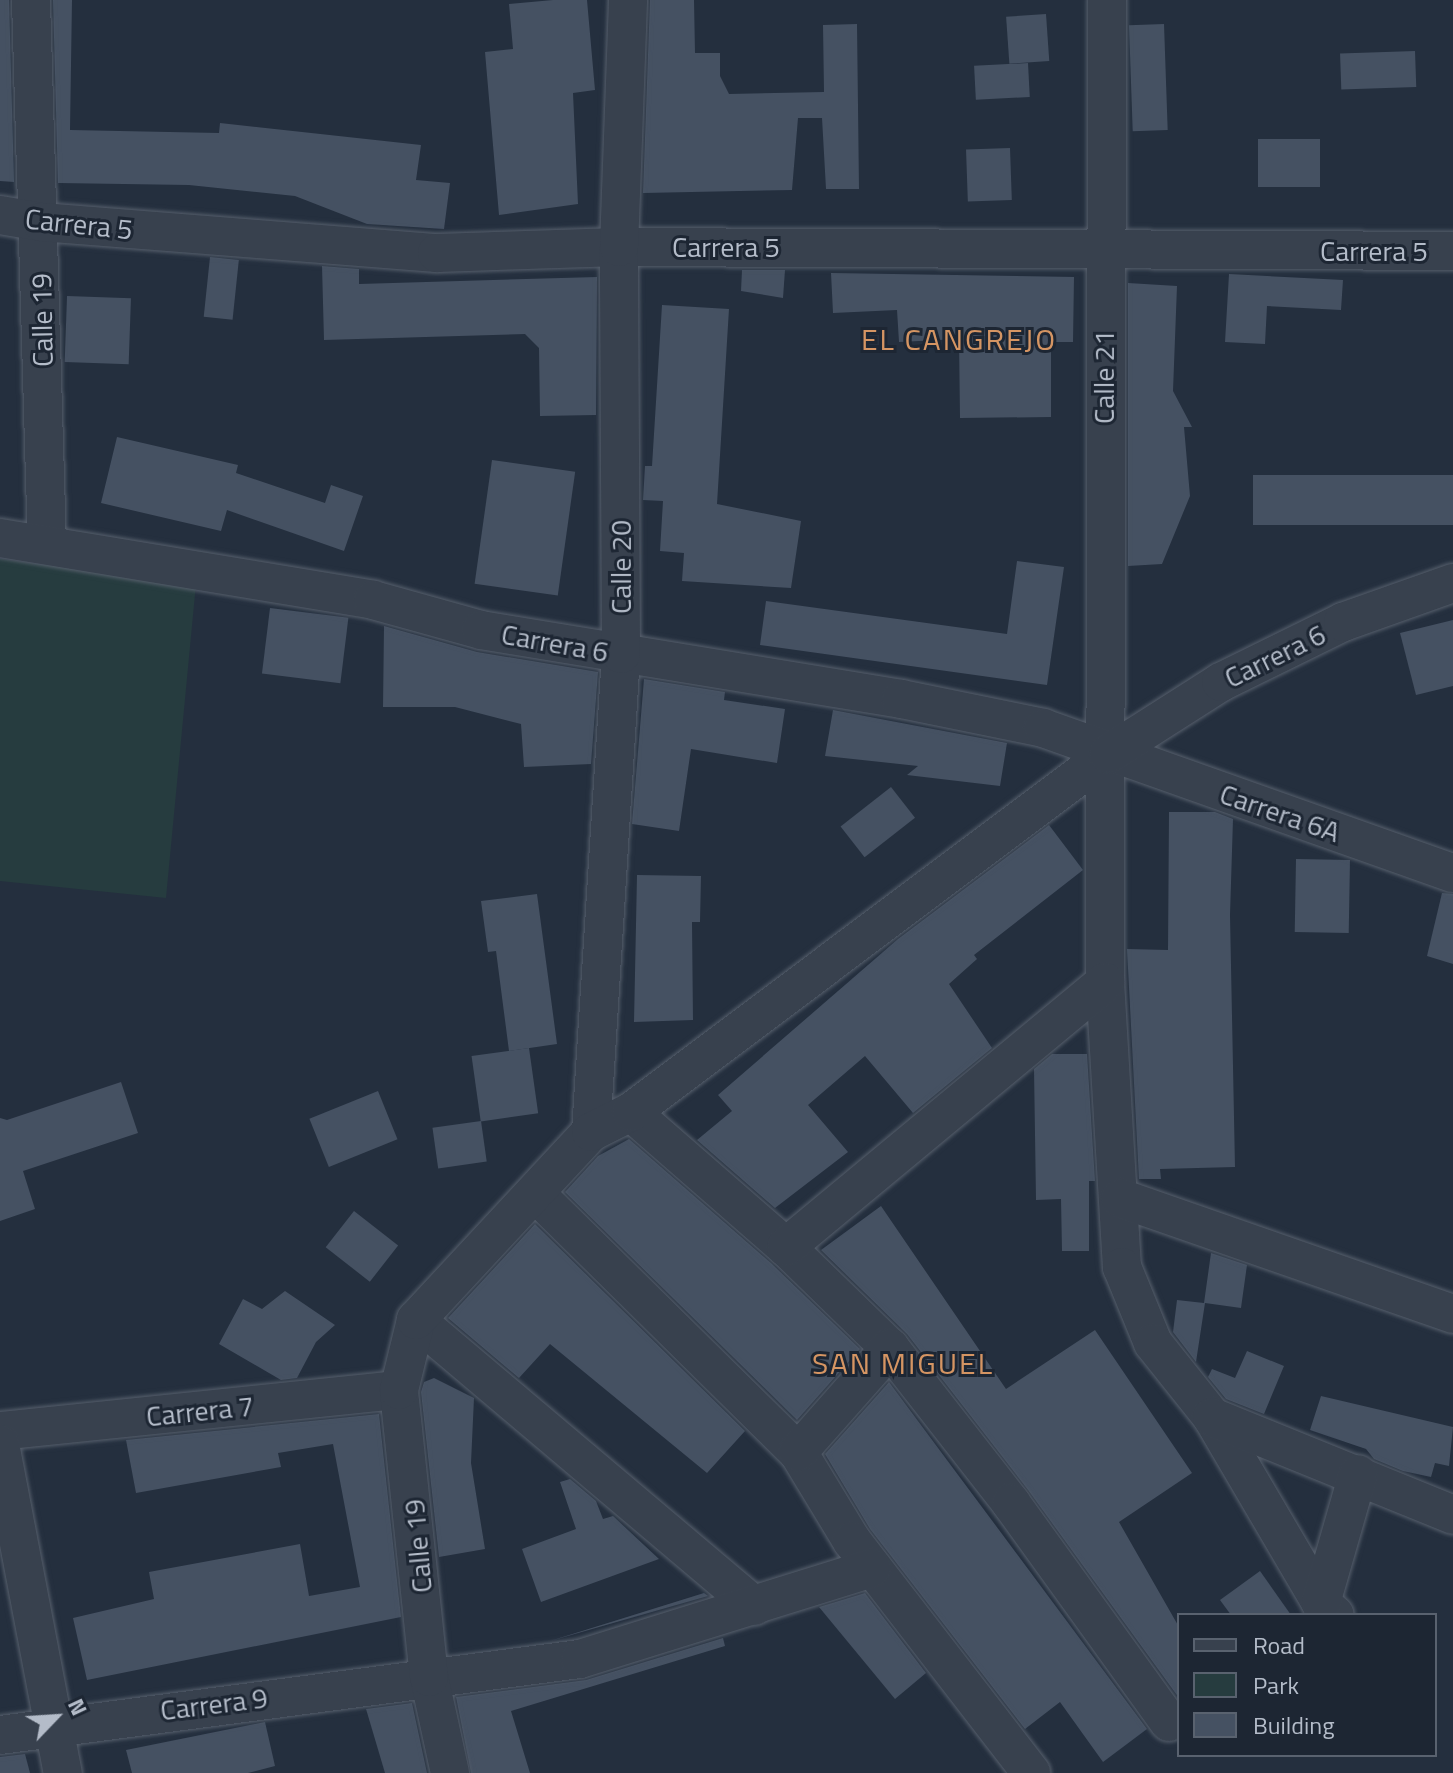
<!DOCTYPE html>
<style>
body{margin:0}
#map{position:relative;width:1453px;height:1773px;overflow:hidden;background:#242f3e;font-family:"Titillium Web",sans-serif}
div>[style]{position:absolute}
.green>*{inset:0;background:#263c3f}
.building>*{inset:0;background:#455162;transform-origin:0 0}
.roads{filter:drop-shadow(0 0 2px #565f6c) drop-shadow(0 0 2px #565f6c)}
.minor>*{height:38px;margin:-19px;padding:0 19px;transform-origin:19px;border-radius:19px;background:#38414e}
span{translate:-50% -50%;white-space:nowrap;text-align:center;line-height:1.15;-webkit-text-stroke:6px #1d2633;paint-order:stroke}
.street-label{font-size:28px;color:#b4bcc9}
.neighbourhood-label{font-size:30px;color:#d59563;letter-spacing:2px}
.legend{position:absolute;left:1177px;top:1613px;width:260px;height:144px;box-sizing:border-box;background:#1d2633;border:2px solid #59626f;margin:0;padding:10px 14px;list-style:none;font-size:24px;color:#b4bcc9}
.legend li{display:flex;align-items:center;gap:16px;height:40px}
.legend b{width:40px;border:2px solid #59626f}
.north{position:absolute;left:16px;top:1677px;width:80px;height:80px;-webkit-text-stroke:6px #1d2633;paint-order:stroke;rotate:65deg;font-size:22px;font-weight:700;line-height:32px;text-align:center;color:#b4bcc9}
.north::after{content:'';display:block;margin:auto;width:28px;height:36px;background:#b4bcc9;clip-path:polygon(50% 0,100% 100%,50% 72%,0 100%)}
</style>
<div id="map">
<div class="green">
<i style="clip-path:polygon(0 559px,196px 584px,166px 898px,0 881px)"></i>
</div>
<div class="building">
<i style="clip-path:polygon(0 0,9px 0,14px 182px,0 181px)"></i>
<i style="clip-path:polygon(53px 0,72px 0,70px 130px,219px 133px,220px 123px,421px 145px,416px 180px,450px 183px,444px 229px,367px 224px,295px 196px,189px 185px,58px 183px)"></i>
<i style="clip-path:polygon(553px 0,587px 0,595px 90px,573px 93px,578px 204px,499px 215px,485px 52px,513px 49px,509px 4px)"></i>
<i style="clip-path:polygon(650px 0,694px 0,695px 53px,720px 53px,720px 76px,729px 94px,824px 92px,823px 25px,857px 24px,859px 189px,826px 189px,822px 118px,798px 118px,792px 190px,643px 193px)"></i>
<i style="left:1046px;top:14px;width:47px;height:40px;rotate:86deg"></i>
<i style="left:1164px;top:24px;width:106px;height:35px;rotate:88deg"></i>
<i style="left:1415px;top:51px;width:36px;height:75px;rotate:88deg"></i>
<i style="left:1028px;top:63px;width:34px;height:54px;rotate:87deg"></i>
<i style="left:1320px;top:139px;width:48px;height:62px;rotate:90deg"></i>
<i style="left:1010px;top:148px;width:52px;height:44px;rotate:88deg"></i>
<i style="left:210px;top:257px;width:29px;height:60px;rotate:6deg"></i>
<i style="clip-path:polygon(322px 266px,359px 269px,359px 284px,597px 277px,596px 415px,540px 416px,539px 348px,525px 334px,324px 340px)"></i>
<i style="clip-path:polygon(742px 270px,785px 270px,783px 298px,741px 291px)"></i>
<i style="clip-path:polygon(831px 273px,1074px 277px,1073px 342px,1051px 342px,1051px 417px,960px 418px,959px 339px,899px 342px,897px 310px,833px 313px)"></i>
<i style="clip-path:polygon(1229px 274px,1343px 280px,1341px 310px,1267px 306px,1265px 344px,1225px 342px)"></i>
<i style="clip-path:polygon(1128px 283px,1177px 286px,1173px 391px,1192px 427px,1184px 427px,1190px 496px,1162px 564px,1128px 566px)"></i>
<i style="left:67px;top:296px;width:64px;height:66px;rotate:2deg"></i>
<i style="clip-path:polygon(662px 305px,729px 309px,717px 504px,801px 521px,791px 588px,682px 581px,684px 553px,660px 551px,663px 501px,643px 500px,645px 466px,652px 466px)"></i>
<i style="clip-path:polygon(117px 437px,238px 465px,236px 473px,325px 503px,331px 485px,363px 496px,344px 551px,227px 510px,221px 531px,101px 503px)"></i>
<i style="left:492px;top:460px;width:84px;height:125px;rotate:8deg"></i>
<i style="left:1453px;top:475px;width:50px;height:200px;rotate:90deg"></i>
<i style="clip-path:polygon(1017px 561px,1064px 567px,1047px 685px,760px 645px,766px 601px,1007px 634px)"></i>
<i style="left:270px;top:608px;width:79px;height:66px;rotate:7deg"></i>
<i style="clip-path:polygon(1453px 620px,1453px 686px,1416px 695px,1400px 633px)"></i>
<i style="clip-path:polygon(384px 626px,477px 652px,598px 672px,591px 764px,524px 767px,521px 724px,455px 707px,383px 707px)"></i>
<i style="clip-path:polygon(644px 679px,725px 692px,724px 700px,785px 709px,777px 763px,691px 749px,679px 831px,632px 824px)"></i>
<i style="clip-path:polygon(833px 710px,1007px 743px,1000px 786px,907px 775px,918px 766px,825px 756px)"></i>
<i style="left:891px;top:787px;width:39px;height:64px;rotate:52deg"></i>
<i style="clip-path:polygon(1169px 812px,1215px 812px,1233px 819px,1230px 915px,1235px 1167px,1160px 1169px,1161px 1179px,1139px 1179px,1127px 949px,1168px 950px)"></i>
<i style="clip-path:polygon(1049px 825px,1083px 870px,974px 955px,977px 959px,949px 984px,992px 1048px,913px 1113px,865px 1056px,808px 1105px,848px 1152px,775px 1208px,697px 1140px,732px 1111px,718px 1095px,898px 939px)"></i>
<i style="left:1296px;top:859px;width:54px;height:73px;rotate:1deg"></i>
<i style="clip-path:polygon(637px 875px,701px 876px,700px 922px,692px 922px,693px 1020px,634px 1022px)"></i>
<i style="clip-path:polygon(1442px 893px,1453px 894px,1453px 964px,1427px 956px)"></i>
<i style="clip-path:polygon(537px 894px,557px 1044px,509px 1051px,496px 951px,488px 952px,481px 901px)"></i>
<i style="left:529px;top:1048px;width:66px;height:58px;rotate:82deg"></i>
<i style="clip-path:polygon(1052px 1054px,1087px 1054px,1095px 1181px,1089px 1181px,1089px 1251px,1062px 1251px,1061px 1199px,1036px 1200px,1034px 1069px)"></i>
<i style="clip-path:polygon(121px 1082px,138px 1133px,23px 1171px,35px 1209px,0 1221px,0 1118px,7px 1120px)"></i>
<i style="left:378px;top:1091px;width:52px;height:74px;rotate:68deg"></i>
<i style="left:481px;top:1121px;width:41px;height:49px;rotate:82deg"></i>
<i style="clip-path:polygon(629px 1139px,771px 1263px,860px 1349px,797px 1420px,565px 1192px,598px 1156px)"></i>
<i style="clip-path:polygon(881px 1206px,1006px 1389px,1095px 1330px,1192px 1473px,1119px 1522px,1179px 1627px,1179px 1698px,1028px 1490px,907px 1334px,821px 1250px)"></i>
<i style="left:354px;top:1211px;width:56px;height:46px;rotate:38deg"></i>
<i style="clip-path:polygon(535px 1224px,745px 1431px,707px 1473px,550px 1344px,519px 1378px,448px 1318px)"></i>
<i style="clip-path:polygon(1211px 1253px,1247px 1265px,1241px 1308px,1205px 1303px,1196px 1362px,1173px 1332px,1177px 1300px,1204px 1303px)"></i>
<i style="clip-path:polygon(285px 1291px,335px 1325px,316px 1342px,297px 1378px,281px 1380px,219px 1344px,243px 1299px,262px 1309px)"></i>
<i style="clip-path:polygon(1247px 1351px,1284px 1366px,1264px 1414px,1226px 1399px,1208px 1377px,1212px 1369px,1235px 1378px)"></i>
<i style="clip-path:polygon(434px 1378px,474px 1398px,471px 1463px,485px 1549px,439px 1557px,421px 1392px,424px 1382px)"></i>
<i style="clip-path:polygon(889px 1382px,1147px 1729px,1103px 1762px,1060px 1702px,1025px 1729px,870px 1529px,825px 1454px)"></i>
<i style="clip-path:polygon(1321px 1396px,1453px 1427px,1449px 1466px,1435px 1463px,1431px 1477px,1403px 1471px,1374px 1459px,1366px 1449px,1310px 1430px)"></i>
<i style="clip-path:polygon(379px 1414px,401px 1617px,87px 1680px,73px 1618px,154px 1599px,149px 1572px,300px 1544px,309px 1596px,360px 1587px,333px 1444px,278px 1453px,281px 1467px,136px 1493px,126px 1440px)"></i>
<i style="clip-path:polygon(570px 1479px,596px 1501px,603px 1519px,613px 1516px,659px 1559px,541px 1602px,522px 1549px,576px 1529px,560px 1482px)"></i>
<i style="clip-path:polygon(1260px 1571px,1291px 1615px,1231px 1615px,1220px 1600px)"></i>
<i style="clip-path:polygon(704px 1593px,708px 1596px,550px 1641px)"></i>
<i style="clip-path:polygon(865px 1593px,926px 1673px,895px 1699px,819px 1607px)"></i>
<i style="clip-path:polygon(723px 1638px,725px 1646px,511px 1711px,530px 1773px,471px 1773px,456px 1697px,586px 1680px)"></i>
<i style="clip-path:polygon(412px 1703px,427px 1773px,385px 1773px,366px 1709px)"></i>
<i style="clip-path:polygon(265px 1722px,275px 1766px,248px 1773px,132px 1773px,126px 1750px)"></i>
<i style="clip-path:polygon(25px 1754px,30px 1773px,0 1773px,0 1757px)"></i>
</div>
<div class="roads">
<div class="minor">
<i style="left:31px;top:0;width:544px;rotate:88.32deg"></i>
<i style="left:1107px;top:0;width:982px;rotate:90.12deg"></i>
<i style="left:1105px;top:982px;width:286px;rotate:86.6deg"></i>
<i style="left:1122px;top:1267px;width:82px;rotate:67.8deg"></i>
<i style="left:1153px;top:1343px;width:95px;rotate:51.4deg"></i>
<i style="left:1212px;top:1417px;width:216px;rotate:59.6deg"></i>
<i style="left:1321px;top:1603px;width:18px;rotate:41deg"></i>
<i style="left:0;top:215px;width:42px;rotate:9.7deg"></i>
<i style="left:41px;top:222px;width:397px;rotate:4.5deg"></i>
<i style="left:437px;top:253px;width:182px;rotate:-1.9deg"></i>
<i style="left:619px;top:247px;width:834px;rotate:0.27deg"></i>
<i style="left:0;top:538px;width:378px;rotate:9.4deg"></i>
<i style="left:373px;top:600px;width:112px;rotate:15.5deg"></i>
<i style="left:481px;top:630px;width:426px;rotate:9.3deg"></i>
<i style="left:901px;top:699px;width:145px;rotate:11.5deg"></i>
<i style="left:1043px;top:728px;width:435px;rotate:19.5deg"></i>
<i style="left:631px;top:1112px;width:206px;rotate:41.1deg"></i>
<i style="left:786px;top:1247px;width:145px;rotate:44.2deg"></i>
<i style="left:890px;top:1348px;width:197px;rotate:52deg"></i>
<i style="left:1011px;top:1503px;width:270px;rotate:54.2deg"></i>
<i style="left:591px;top:1132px;width:479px;rotate:-86.4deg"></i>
<i style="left:621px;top:654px;width:407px;rotate:-90.3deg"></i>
<i style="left:619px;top:247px;width:247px;rotate:-87.9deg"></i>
<i style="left:535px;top:1193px;width:369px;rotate:44.6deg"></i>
<i style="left:798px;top:1452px;width:104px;rotate:58.8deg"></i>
<i style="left:852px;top:1541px;width:293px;rotate:52.3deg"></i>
<i style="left:1120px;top:1198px;width:353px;rotate:19.2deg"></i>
<i style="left:786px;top:1247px;width:415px;rotate:-39.7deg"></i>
<i style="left:416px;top:1320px;width:443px;rotate:40.2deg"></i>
<i style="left:1212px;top:1417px;width:260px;rotate:22.1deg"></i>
<i style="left:0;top:1431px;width:401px;rotate:-5.9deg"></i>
<i style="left:0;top:1444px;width:335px;rotate:79.2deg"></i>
<i style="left:798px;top:1452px;width:139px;rotate:-48.5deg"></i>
<i style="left:1321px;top:1603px;width:134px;rotate:-74deg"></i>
<i style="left:0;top:1735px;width:585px;rotate:-7.47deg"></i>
<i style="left:580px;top:1659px;width:306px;rotate:-17.3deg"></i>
<i style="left:450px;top:1773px;width:98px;rotate:-102.3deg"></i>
<i style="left:429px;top:1677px;width:289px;rotate:-96deg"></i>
<i style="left:399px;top:1390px;width:72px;rotate:-76.3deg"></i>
<i style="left:416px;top:1320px;width:257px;rotate:-47.1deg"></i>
<i style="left:591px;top:1132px;width:45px;rotate:-26.6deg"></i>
<i style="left:631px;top:1112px;width:596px;rotate:-36.89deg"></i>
<i style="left:1108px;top:754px;width:134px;rotate:-32.5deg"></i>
<i style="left:1221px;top:682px;width:136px;rotate:-26.2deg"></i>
<i style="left:1343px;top:622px;width:117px;rotate:-19.5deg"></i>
</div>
</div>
<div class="street-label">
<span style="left:79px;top:224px;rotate:6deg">Carrera 5</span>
<span style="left:726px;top:247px">Carrera 5</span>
<span style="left:1374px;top:251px">Carrera 5</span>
<span style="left:42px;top:320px;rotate:-91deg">Calle 19</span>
<span style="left:1104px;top:377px;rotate:-90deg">Calle 21</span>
<span style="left:621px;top:567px;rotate:-90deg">Calle 20</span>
<span style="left:555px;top:643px;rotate:10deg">Carrera 6</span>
<span style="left:1275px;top:656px;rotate:-26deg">Carrera 6</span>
<span style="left:1280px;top:813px;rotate:19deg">Carrera 6A</span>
<span style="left:200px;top:1411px;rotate:-6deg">Carrera 7</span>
<span style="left:418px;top:1546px;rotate:-95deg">Calle 19</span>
<span style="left:214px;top:1704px;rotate:-7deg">Carrera 9</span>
</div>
<div class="neighbourhood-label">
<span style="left:959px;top:339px">EL CANGREJO</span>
<span style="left:903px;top:1363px">SAN MIGUEL</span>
</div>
<ul class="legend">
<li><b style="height:10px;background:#38414e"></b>Road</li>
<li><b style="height:22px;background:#263c3f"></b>Park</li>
<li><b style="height:22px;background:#455162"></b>Building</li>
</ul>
<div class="north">N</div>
</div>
